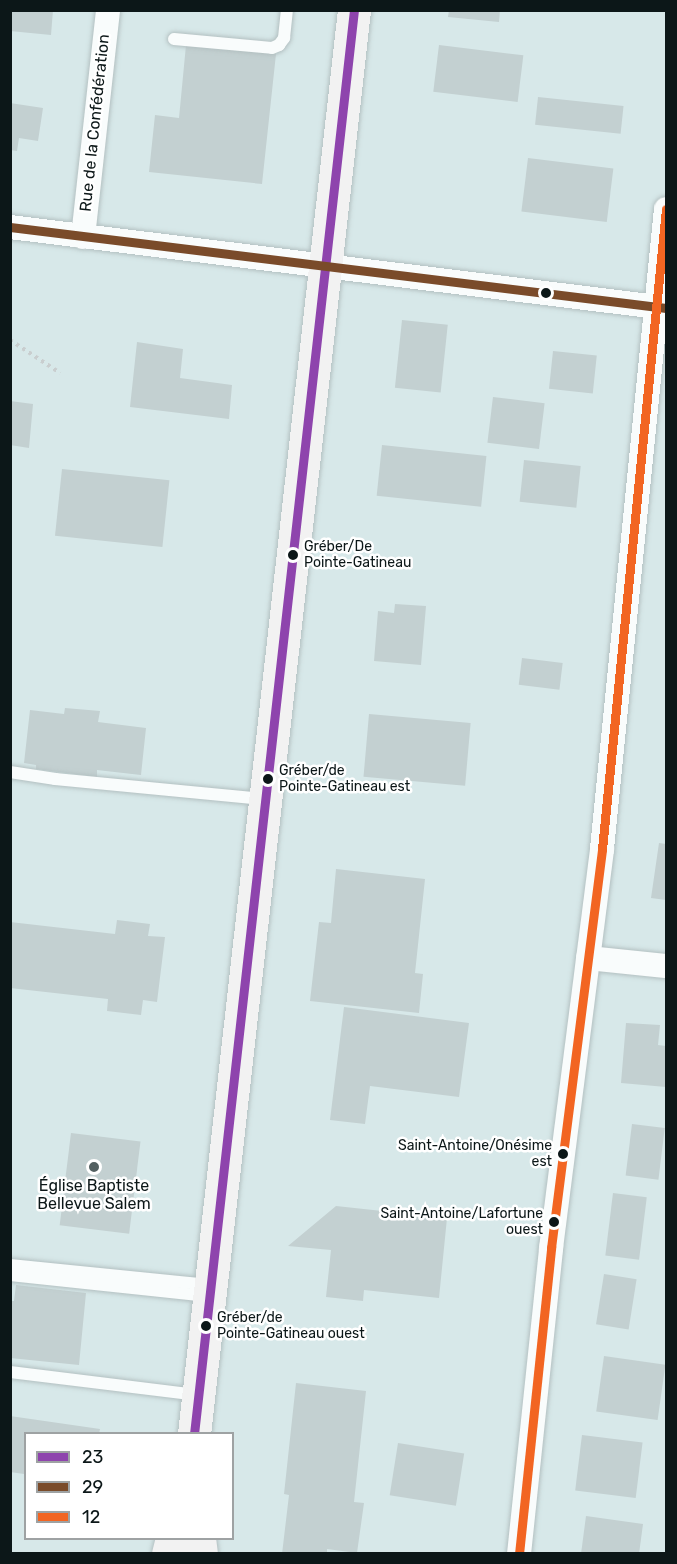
<!DOCTYPE html>
<meta charset="utf-8">
<style>
body{margin:0}
#map{position:relative;width:677px;height:1564px;overflow:hidden;background:#d7e8e9;font-family:Rubik,sans-serif}
div>[style]{position:absolute}
.building>*{inset:0;background:#c3d0d1;transform-origin:0 0}
.path>*{height:4px;margin-top:-2px;transform-origin:0;background:repeating-linear-gradient(90deg,#c9cecf 0 3px,transparent 0 7.5px)}
.roads{filter:drop-shadow(0 0 2px #b3c0c1) drop-shadow(0 0 2px #b3c0c1)}
.lane>*{height:12px;margin:-6px;padding:0 6px;transform-origin:6px;border-radius:6px;background:#f9fcfc}
.street>*{height:24px;margin:-12px;padding:0 12px;transform-origin:12px;border-radius:12px;background:#f9fcfc}
.secondary>*{height:33px;margin:-16.5px;padding:0 16.5px;transform-origin:16.5px;border-radius:16.5px;background:#f2f2f2}
.bus-1>*{height:9px;margin:-4.5px;padding:0 4.5px;transform-origin:4.5px;border-radius:4.5px;background:#8e44ad}
.bus-2>*{height:9px;margin:-4.5px;padding:0 4.5px;transform-origin:4.5px;border-radius:4.5px;background:#7a4b2a}
.bus-3>*{height:9px;margin:-4.5px;padding:0 4.5px;transform-origin:4.5px;border-radius:4.5px;background:#f26522}
.dots>*{width:16px;height:16px;translate:-50% -50%;box-sizing:border-box;border:3px solid #fff;border-radius:50%}
span{translate:-50% -50%;white-space:nowrap;text-align:center;line-height:1.15;-webkit-text-stroke:5px #fff;paint-order:stroke}
.bus-label{font-size:14px;color:#0c1718}
.left{translate:0 -50%;text-align:left}
.right{translate:-100% -50%;text-align:right}
.street-label{font-size:16px;color:#0c1718}
.poi-label{font-size:16px;color:#0c1718}
.frame{position:absolute;inset:0;border:12px solid #0c1718;pointer-events:none}
.legend{position:absolute;left:24px;top:1432px;width:210px;height:108px;box-sizing:border-box;background:#fff;border:2px solid #9ea2a3;margin:0;padding:8px 10px;list-style:none;font-size:18px;color:#0c1718}
.legend li{display:flex;align-items:center;gap:12px;height:30px}
.legend b{width:30px;border:2px solid #9ea2a3}
</style>
<div id="map">
<div class="building">
<i style="clip-path:polygon(10px 10px,53px 10px,51px 35px,10px 31px)"></i>
<i style="clip-path:polygon(449px 10px,500px 10px,499px 22px,448px 17px)"></i>
<i style="clip-path:polygon(186px 45px,276px 54px,262px 184px,149px 172px,155px 115px,179px 118px)"></i>
<i style="left:439px;top:45px;width:85px;height:47px;rotate:7deg"></i>
<i style="left:538px;top:97px;width:86px;height:28px;rotate:6deg"></i>
<i style="clip-path:polygon(10px 103px,43px 108px,38px 141px,19px 138px,17px 151px,10px 150px)"></i>
<i style="left:528px;top:158px;width:86px;height:54px;rotate:7deg"></i>
<i style="left:402px;top:320px;width:46px;height:68px;rotate:6deg"></i>
<i style="clip-path:polygon(137px 342px,183px 349px,180px 378px,232px 385px,229px 419px,130px 407px)"></i>
<i style="left:553px;top:351px;width:44px;height:38px;rotate:6deg"></i>
<i style="left:493px;top:397px;width:52px;height:46px;rotate:7deg"></i>
<i style="clip-path:polygon(10px 401px,33px 404px,29px 448px,10px 445px)"></i>
<i style="left:382px;top:445px;width:105px;height:51px;rotate:6deg"></i>
<i style="left:524px;top:460px;width:57px;height:42px;rotate:6deg"></i>
<i style="left:62px;top:469px;width:108px;height:67px;rotate:6deg"></i>
<i style="clip-path:polygon(395px 604px,426px 606px,421px 665px,374px 661px,378px 611px,394px 613px)"></i>
<i style="left:522px;top:658px;width:41px;height:27px;rotate:7deg"></i>
<i style="clip-path:polygon(65px 708px,100px 711px,98px 722px,146px 728px,141px 775px,97px 770px,97px 777px,36px 769px,36px 765px,24px 763px,30px 710px,64px 714px)"></i>
<i style="left:369px;top:714px;width:102px;height:63px;rotate:5deg"></i>
<i style="clip-path:polygon(659px 843px,666px 844px,666px 900px,651px 898px)"></i>
<i style="clip-path:polygon(336px 869px,425px 879px,415px 973px,423px 974px,419px 1013px,310px 1001px,319px 922px,331px 923px)"></i>
<i style="clip-path:polygon(117px 920px,150px 924px,148px 936px,165px 937px,157px 1002px,143px 1000px,141px 1015px,107px 1011px,108px 999px,10px 988px,10px 922px,115px 934px)"></i>
<i style="clip-path:polygon(344px 1007px,469px 1023px,459px 1097px,370px 1086px,365px 1124px,330px 1120px)"></i>
<i style="clip-path:polygon(626px 1023px,660px 1025px,658px 1045px,666px 1046px,666px 1087px,621px 1083px)"></i>
<i style="left:632px;top:1124px;width:33px;height:52px;rotate:7deg"></i>
<i style="left:71px;top:1133px;width:70px;height:93px;rotate:7deg"></i>
<i style="left:613px;top:1193px;width:34px;height:63px;rotate:7deg"></i>
<i style="clip-path:polygon(336px 1206px,447px 1218px,439px 1298px,364px 1290px,363px 1301px,326px 1297px,331px 1250px,288px 1246px)"></i>
<i style="left:604px;top:1274px;width:33px;height:51px;rotate:9deg"></i>
<i style="clip-path:polygon(16px 1285px,86px 1293px,79px 1365px,10px 1358px,10px 1301px,14px 1301px)"></i>
<i style="left:604px;top:1356px;width:62px;height:56px;rotate:8deg"></i>
<i style="clip-path:polygon(296px 1383px,366px 1391px,354px 1502px,364px 1503px,357px 1553px,327px 1549px,327px 1554px,282px 1554px,289px 1495px,284px 1494px)"></i>
<i style="clip-path:polygon(10px 1416px,100px 1429px,99px 1434px,26px 1434px,24px 1474px,10px 1472px)"></i>
<i style="left:582px;top:1435px;width:61px;height:56px;rotate:7deg"></i>
<i style="left:398px;top:1443px;width:67px;height:53px;rotate:9deg"></i>
<i style="clip-path:polygon(586px 1516px,643px 1524px,639px 1554px,581px 1554px)"></i>
</div>
<div class="path">
<i style="left:10px;top:340px;width:60px;rotate:33.4deg"></i>
</div>
<div class="roads">
<div class="lane">
<i style="left:174px;top:39px;width:98px;rotate:5.2deg"></i>
<i style="left:272px;top:48px;width:8px;rotate:-23deg"></i>
<i style="left:279px;top:45px;width:9px;rotate:-54deg"></i>
<i style="left:284px;top:38px;width:28px;rotate:-84deg"></i>
<i style="left:10px;top:772px;width:46px;rotate:8.8deg"></i>
<i style="left:55px;top:779px;width:209px;rotate:5.5deg"></i>
<i style="left:10px;top:1265px;width:200px;rotate:5.7deg"></i>
<i style="left:10px;top:1275px;width:199px;rotate:6.1deg"></i>
<i style="left:10px;top:1372px;width:188px;rotate:7deg"></i>
</div>
<div class="street">
<i style="left:10px;top:227px;width:661px;rotate:7.04deg"></i>
<i style="left:83px;top:237px;width:228px;rotate:-83.7deg"></i>
<i style="left:588px;top:958px;width:78px;rotate:5.9deg"></i>
<i style="left:519px;top:1554px;width:308px;rotate:-84deg"></i>
<i style="left:551px;top:1248px;width:402px;rotate:-82.7deg"></i>
<i style="left:602px;top:849px;width:643px;rotate:-84.29deg"></i>
</div>
<div class="secondary">
<i style="left:194px;top:1434px;width:1433px;rotate:-83.59deg"></i>
<i style="left:199px;top:1538px;width:16px;rotate:83deg"></i>
<i style="left:168px;top:1554px;width:16px;rotate:-76deg"></i>
</div>
</div>
<div class="bus-1">
<i style="left:194px;top:1434px;width:1433px;rotate:-83.59deg"></i>
</div>
<div class="bus-2">
<i style="left:10px;top:227px;width:661px;rotate:7.04deg"></i>
</div>
<div class="bus-3">
<i style="left:519px;top:1554px;width:308px;rotate:-84deg"></i>
<i style="left:551px;top:1248px;width:402px;rotate:-82.7deg"></i>
<i style="left:602px;top:849px;width:643px;rotate:-84.29deg"></i>
</div>
<div class="dots">
<i style="left:546px;top:293px;background:#0c1718"></i>
<i style="left:293px;top:555px;background:#0c1718"></i>
<i style="left:268px;top:779px;background:#0c1718"></i>
<i style="left:563px;top:1154px;background:#0c1718"></i>
<i style="left:94px;top:1167px;background:#536061"></i>
<i style="left:554px;top:1222px;background:#0c1718"></i>
<i style="left:206px;top:1326px;background:#0c1718"></i>
</div>
<div class="bus-label">
<span class="left" style="left:304px;top:555px">Gréber/De<br>Pointe-Gatineau</span>
<span class="left" style="left:279px;top:779px">Gréber/de<br>Pointe-Gatineau est</span>
<span class="right" style="left:552px;top:1154px">Saint-Antoine/Onésime<br>est</span>
<span class="right" style="left:543px;top:1222px">Saint-Antoine/Lafortune<br>ouest</span>
<span class="left" style="left:217px;top:1326px">Gréber/de<br>Pointe-Gatineau ouest</span>
</div>
<div class="street-label">
<span style="left:95px;top:123px;rotate:-84deg">Rue de la Confédération</span>
</div>
<div class="poi-label">
<span style="left:94px;top:1195px">Église Baptiste<br>Bellevue Salem</span>
</div>
<div class="frame"></div>
<ul class="legend">
<li><b style="height:8px;background:#8e44ad"></b>23</li>
<li><b style="height:8px;background:#7a4b2a"></b>29</li>
<li><b style="height:8px;background:#f26522"></b>12</li>
</ul>
</div>
